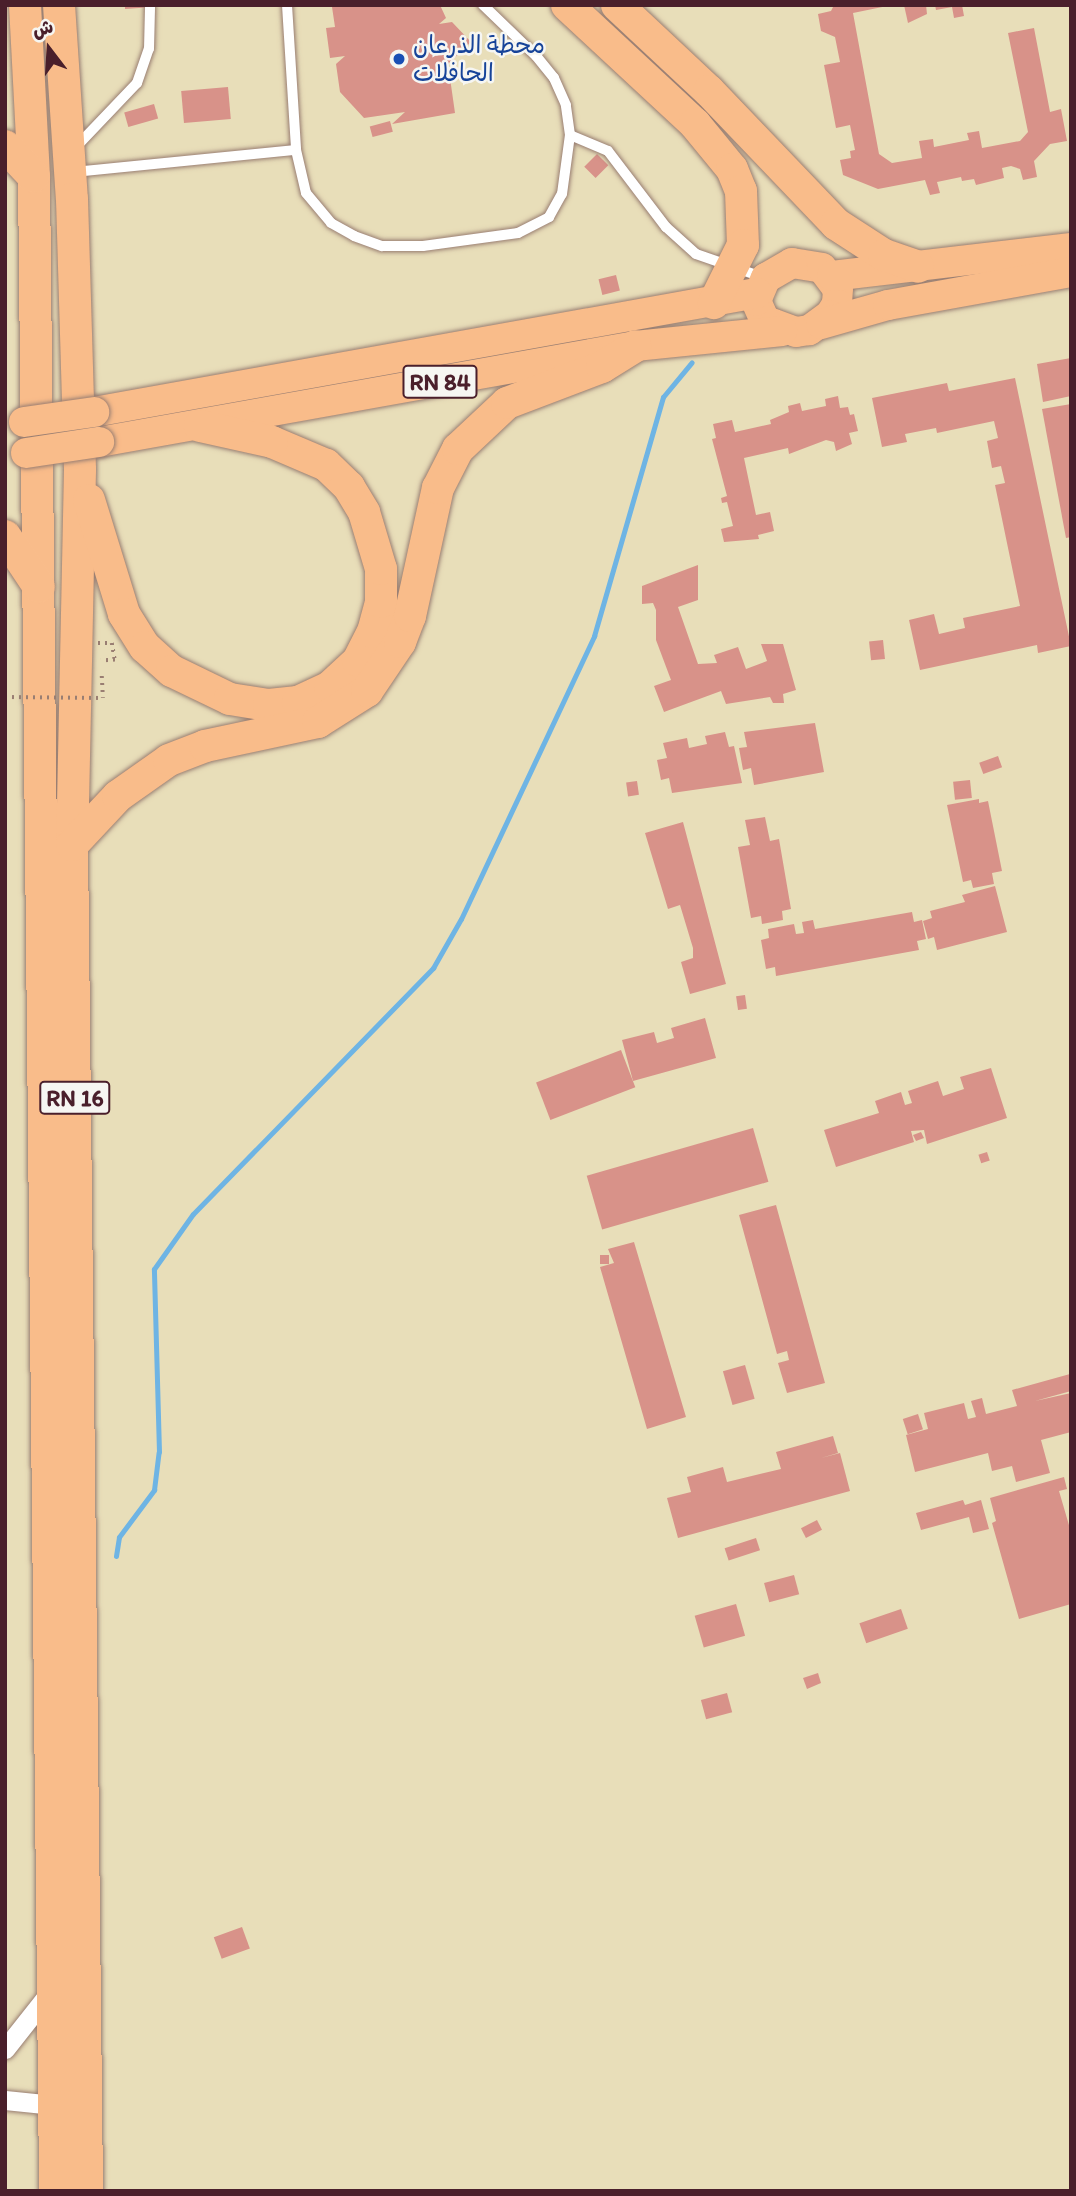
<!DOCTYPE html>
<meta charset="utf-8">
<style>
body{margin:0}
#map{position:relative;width:1076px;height:2196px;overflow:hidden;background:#e8deb9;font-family:Itim,"Playpen Sans Arabic",sans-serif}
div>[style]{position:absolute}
.stream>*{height:5px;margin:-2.5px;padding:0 2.5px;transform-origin:2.5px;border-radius:2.5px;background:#6eb4e4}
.building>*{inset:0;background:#d89289;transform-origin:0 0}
.path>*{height:3.5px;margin-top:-1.75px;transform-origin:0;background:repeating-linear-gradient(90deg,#997e72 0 2px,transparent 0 7px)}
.roads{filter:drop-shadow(0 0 2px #997e72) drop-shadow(0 0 2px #997e72)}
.service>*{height:10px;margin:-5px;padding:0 5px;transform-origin:5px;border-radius:5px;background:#fff}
.minor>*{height:19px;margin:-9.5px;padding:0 9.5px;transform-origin:9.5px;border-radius:9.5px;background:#fff}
.primary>*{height:30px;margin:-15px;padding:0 15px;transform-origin:15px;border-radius:15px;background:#f9bc8a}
.trunk>*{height:32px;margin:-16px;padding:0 16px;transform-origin:16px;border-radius:16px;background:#f9bc8a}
.path-bridge>*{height:3.5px;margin-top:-1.75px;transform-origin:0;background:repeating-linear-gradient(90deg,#997e72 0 2px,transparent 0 7px)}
.bridges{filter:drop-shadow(0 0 2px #997e72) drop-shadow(0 0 2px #997e72)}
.primary-bridge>*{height:30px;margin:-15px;padding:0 15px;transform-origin:15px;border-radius:15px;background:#f9bc8a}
.dots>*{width:19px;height:19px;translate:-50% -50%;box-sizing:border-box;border:4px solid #f6f6f2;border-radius:50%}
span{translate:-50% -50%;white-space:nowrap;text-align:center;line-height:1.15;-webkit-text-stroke:5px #f6f6f2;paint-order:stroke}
.shield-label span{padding:2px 5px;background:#f6f6f2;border:2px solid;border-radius:5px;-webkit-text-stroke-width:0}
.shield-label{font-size:23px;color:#4a1f2b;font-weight:700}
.transit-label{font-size:24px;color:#164399}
.left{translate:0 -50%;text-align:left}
.frame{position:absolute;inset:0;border:7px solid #4a1f2b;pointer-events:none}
.north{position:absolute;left:14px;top:14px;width:70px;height:70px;-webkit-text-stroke:5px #f6f6f2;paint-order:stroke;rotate:343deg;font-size:19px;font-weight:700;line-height:28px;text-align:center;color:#4a1f2b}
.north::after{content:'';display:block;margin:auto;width:24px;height:32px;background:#4a1f2b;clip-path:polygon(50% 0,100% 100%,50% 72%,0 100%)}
</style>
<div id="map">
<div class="stream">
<i style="left:116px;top:1556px;width:19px;rotate:-81deg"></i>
<i style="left:119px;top:1537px;width:59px;rotate:-53.3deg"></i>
<i style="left:154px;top:1490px;width:38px;rotate:-83deg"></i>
<i style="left:159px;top:1452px;width:183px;rotate:-91.6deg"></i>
<i style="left:154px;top:1269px;width:67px;rotate:-54.7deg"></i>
<i style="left:193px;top:1214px;width:344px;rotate:-45.7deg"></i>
<i style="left:433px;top:968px;width:56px;rotate:-60.3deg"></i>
<i style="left:461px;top:919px;width:313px;rotate:-64.8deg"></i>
<i style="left:594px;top:636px;width:249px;rotate:-73.9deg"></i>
<i style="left:663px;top:397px;width:45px;rotate:-50.4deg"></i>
</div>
<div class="building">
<i style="clip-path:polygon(125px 5px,152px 5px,153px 7px,125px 9px)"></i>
<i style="clip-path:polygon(347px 5px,440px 5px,446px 18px,439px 24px,452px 22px,471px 42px,448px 64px,455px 113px,392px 124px,405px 112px,364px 118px,340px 92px,336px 64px,345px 56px,330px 58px,326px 28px,335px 27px,332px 7px)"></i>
<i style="clip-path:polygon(834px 5px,892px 5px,853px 13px,879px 154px,892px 163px,922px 158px,919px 141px,933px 139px,934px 147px,969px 140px,967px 133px,979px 131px,982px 148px,1020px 141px,1028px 132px,1008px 33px,1034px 28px,1050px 112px,1061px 109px,1067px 141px,1050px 144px,1034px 161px,1037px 177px,1023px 180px,1020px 169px,1011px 166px,1002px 168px,1004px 178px,976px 185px,974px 179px,962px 181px,961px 177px,937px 182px,940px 193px,930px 195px,925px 180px,878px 189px,843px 175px,840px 160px,851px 158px,850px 151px,855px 150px,850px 125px,836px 128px,824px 65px,840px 62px,835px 37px,821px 31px,818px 14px,831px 11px)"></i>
<i style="clip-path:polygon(904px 5px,926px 5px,927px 14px,908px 23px)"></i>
<i style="clip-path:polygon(935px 5px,962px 5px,964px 16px,954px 18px,952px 7px,936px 10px)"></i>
<i style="left:228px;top:87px;width:32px;height:47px;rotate:85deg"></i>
<i style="left:154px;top:104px;width:15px;height:31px;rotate:74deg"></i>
<i style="left:390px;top:121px;width:11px;height:21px;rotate:75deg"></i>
<i style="left:597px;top:154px;width:16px;height:18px;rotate:45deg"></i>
<i style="left:616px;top:275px;width:16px;height:18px;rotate:76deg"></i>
<i style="clip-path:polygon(1071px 358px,1071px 396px,1043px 402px,1037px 364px)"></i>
<i style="clip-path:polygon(1015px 378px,1071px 646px,1038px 653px,1037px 645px,920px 670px,909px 620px,934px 614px,939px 634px,965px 628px,963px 618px,1020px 606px,995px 485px,1005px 483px,1001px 466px,992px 468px,987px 441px,998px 438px,994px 421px,937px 433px,936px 428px,905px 434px,907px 442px,882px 447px,872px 398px,947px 383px,949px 391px)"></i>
<i style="clip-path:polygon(838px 396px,840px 408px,848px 407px,850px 415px,854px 414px,858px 431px,849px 433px,852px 444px,836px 451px,834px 442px,826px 440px,789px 454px,788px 448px,744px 458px,756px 515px,770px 512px,774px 531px,758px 535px,759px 539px,724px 542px,721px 529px,733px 526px,727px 502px,722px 503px,721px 498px,727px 496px,712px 439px,716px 438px,713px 424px,732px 420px,735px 432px,771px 424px,770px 420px,789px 412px,788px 406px,800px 403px,802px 411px,826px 406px,825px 399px)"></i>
<i style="clip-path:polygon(1071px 404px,1071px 537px,1066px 538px,1042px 409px)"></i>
<i style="clip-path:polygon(698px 565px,698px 600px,678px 607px,698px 664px,717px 663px,714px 655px,738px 647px,746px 669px,767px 661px,761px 644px,783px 644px,796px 690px,783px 694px,784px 703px,773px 703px,770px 697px,726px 704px,721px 691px,664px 712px,654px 686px,671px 680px,656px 640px,656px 610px,653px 603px,642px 604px,642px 586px)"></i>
<i style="left:883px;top:640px;width:19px;height:14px;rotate:84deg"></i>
<i style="clip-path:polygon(815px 723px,824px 772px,754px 785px,751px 768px,743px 770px,739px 748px,747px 747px,744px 732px)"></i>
<i style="clip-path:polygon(725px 732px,729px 747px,734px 746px,742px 783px,672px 793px,669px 778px,661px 780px,657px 760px,667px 758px,663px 743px,687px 738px,689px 748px,707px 744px,705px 736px)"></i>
<i style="left:998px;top:756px;width:12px;height:20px;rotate:70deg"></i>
<i style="left:970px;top:780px;width:18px;height:17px;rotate:84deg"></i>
<i style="left:637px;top:781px;width:14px;height:11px;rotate:82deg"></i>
<i style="clip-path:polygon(979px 799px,979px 803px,988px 801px,1002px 871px,992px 873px,994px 884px,973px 888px,971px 880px,963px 882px,947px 805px)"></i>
<i style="clip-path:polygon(765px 817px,770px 841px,779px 839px,791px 909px,782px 911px,783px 920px,762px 924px,761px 916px,751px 918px,738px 847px,750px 845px,745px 820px)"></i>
<i style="clip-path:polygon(683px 822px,726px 984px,690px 994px,681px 962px,693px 958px,693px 948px,680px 905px,668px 909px,645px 833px)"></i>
<i style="clip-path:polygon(995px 886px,1007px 932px,937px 950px,934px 937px,928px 939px,923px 921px,932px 918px,930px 911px,965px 902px,962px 895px)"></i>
<i style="clip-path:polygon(912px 912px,914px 922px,922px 920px,926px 939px,917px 941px,919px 950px,776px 976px,775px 967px,766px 969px,761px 940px,769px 938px,768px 929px,794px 924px,796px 934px,804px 933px,802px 922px,813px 920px,815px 929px)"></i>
<i style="left:745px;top:995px;width:14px;height:9px;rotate:82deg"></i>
<i style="clip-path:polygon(705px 1018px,716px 1058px,633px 1081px,622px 1040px,654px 1032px,657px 1043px,674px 1038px,671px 1028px)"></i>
<i style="left:621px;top:1050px;width:40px;height:91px;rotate:69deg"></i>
<i style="clip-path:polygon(991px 1068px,1007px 1118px,927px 1144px,924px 1130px,911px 1131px,914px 1142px,836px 1167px,824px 1130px,879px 1113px,875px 1101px,901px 1092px,905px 1105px,912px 1103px,908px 1091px,938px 1081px,943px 1096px,964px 1089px,960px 1077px)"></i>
<i style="left:753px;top:1128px;width:56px;height:173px;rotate:74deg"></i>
<i style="clip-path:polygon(921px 1132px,924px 1138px,916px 1141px,913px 1135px)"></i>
<i style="left:987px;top:1152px;width:9px;height:9px;rotate:72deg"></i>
<i style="clip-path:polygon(776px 1205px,825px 1383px,787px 1393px,778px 1363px,789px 1360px,787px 1351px,777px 1354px,739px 1215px)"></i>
<i style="clip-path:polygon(634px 1242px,686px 1417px,647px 1429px,600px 1267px,614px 1263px,608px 1249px)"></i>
<i style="left:600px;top:1255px;width:9px;height:9px"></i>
<i style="left:745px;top:1365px;width:35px;height:23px;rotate:74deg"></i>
<i style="clip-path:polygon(1070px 1374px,1071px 1391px,1035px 1401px,1071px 1393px,1071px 1432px,1041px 1440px,1050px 1473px,1016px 1482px,1012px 1466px,992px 1471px,988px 1453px,915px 1472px,906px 1435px,928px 1429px,924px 1413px,964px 1403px,968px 1419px,976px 1417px,971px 1401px,982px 1398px,986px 1414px,1017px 1406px,1012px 1390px)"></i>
<i style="left:918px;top:1414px;width:16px;height:16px;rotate:72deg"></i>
<i style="clip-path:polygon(833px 1436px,838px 1453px,821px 1458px,840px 1453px,850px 1491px,678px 1538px,667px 1498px,691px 1492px,687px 1477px,723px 1467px,727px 1482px,781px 1469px,776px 1452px)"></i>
<i style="clip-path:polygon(1064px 1477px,1067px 1489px,1059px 1491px,1071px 1532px,1071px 1604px,1019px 1619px,992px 1523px,996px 1521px,990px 1498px)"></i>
<i style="clip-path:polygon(963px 1500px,965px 1505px,981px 1500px,989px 1529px,973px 1533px,969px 1517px,921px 1530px,916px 1513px)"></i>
<i style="left:817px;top:1520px;width:11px;height:18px;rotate:63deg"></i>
<i style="left:756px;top:1538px;width:13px;height:33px;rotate:72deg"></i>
<i style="left:794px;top:1575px;width:20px;height:31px;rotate:75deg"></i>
<i style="left:736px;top:1604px;width:33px;height:43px;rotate:74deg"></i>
<i style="left:901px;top:1609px;width:21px;height:44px;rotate:71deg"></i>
<i style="clip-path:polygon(818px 1673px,821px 1683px,807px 1689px,803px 1678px)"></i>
<i style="left:727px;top:1693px;width:20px;height:27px;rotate:75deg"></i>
<i style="left:242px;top:1927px;width:23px;height:30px;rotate:70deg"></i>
</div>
<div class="path">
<i style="left:98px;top:643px;width:14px"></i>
<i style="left:112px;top:643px;width:17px;rotate:80deg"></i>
<i style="left:115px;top:660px;width:14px;rotate:176deg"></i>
<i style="left:102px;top:676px;width:22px;rotate:87deg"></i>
</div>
<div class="roads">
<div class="service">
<i style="left:287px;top:5px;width:145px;rotate:86.4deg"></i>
<i style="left:296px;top:150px;width:44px;rotate:76.9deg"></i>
<i style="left:306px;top:193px;width:39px;rotate:50deg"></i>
<i style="left:331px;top:223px;width:26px;rotate:29deg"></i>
<i style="left:354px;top:236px;width:30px;rotate:20deg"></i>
<i style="left:382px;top:246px;width:41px"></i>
<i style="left:423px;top:246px;width:96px;rotate:-7.8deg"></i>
<i style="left:518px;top:233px;width:35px;rotate:-27deg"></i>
<i style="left:549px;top:217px;width:26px;rotate:-61deg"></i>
<i style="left:562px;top:194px;width:60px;rotate:-82.3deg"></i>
<i style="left:570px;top:135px;width:30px;rotate:-98deg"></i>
<i style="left:566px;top:105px;width:30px;rotate:-114deg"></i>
<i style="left:554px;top:78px;width:28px;rotate:-129deg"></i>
<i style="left:536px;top:56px;width:74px;rotate:-136.1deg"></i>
<i style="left:570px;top:135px;width:41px;rotate:22.8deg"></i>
<i style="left:608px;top:151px;width:96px;rotate:52.7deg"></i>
<i style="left:666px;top:227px;width:40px;rotate:42deg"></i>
<i style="left:696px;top:254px;width:70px;rotate:19.2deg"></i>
<i style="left:75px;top:148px;width:90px;rotate:-46.4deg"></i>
<i style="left:137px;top:83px;width:36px;rotate:-71deg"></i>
<i style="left:149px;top:49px;width:42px;rotate:-88.6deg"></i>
<i style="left:74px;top:172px;width:223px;rotate:-5.7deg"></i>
</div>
<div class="minor">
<i style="left:5px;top:2049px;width:73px;rotate:-51.7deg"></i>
<i style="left:5px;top:2100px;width:49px;rotate:5.8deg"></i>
</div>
<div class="primary">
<i style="left:792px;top:263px;width:30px;rotate:9deg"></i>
<i style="left:822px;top:268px;width:26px;rotate:53deg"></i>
<i style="left:838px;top:289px;width:15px;rotate:94deg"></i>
<i style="left:837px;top:304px;width:13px;rotate:122deg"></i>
<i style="left:830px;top:315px;width:26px;rotate:144deg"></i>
<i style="left:809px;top:330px;width:13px;rotate:171deg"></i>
<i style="left:796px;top:332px;width:33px;rotate:-160deg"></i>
<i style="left:765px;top:321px;width:22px;rotate:-114deg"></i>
<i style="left:756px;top:301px;width:25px;rotate:-67deg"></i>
<i style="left:766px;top:278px;width:30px;rotate:-30deg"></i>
<i style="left:832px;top:276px;width:241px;rotate:-6.7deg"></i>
<i style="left:821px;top:324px;width:70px;rotate:-15.8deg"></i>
<i style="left:888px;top:305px;width:186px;rotate:-10.2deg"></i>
<i style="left:94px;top:412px;width:674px;rotate:-10.18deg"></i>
<i style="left:99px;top:442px;width:545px;rotate:-10.15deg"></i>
<i style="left:635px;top:346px;width:148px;rotate:-5.8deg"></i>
</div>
<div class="trunk">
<i style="left:25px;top:5px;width:172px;rotate:87deg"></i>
<i style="left:34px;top:177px;width:2014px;rotate:89.4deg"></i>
<i style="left:59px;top:5px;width:194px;rotate:86.2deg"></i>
<i style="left:72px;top:199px;width:271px;rotate:88.3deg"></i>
<i style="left:80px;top:470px;width:375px;rotate:91.2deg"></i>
<i style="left:72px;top:845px;width:1346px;rotate:89.36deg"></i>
<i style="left:567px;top:5px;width:175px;rotate:42.9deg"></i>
<i style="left:695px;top:124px;width:58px;rotate:50.6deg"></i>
<i style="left:732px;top:169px;width:24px;rotate:68deg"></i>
<i style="left:741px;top:191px;width:54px;rotate:87.9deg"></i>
<i style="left:743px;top:245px;width:65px;rotate:116.6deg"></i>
<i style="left:617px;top:5px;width:126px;rotate:43.1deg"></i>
<i style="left:709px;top:91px;width:184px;rotate:46.3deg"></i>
<i style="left:836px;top:224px;width:57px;rotate:32.9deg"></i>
<i style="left:884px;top:255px;width:36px;rotate:19deg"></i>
<i style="left:5px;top:146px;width:42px;rotate:46.9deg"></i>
<i style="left:89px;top:500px;width:119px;rotate:72.9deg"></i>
<i style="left:124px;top:614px;width:39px;rotate:58deg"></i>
<i style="left:145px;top:647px;width:36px;rotate:42deg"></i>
<i style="left:172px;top:671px;width:64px;rotate:25.8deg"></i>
<i style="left:230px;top:699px;width:39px;rotate:9deg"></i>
<i style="left:269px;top:705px;width:29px;rotate:-6deg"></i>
<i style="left:298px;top:702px;width:35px;rotate:-25deg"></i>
<i style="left:330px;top:687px;width:38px;rotate:-43deg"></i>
<i style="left:358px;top:661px;width:33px;rotate:-63deg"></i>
<i style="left:373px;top:632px;width:31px;rotate:-75deg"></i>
<i style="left:381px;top:602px;width:33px;rotate:-90deg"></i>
<i style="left:381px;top:569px;width:59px;rotate:-106.6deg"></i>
<i style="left:364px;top:512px;width:29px;rotate:-121deg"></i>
<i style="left:349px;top:487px;width:32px;rotate:-136deg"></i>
<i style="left:326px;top:465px;width:59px;rotate:-156.9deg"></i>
<i style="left:272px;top:442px;width:74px;rotate:-167.5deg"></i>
<i style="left:5px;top:536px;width:61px;rotate:56.3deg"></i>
<i style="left:72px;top:845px;width:67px;rotate:-46.8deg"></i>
<i style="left:118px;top:796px;width:62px;rotate:-35.2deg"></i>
<i style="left:169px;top:760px;width:39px;rotate:-21deg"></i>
<i style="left:205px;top:746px;width:116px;rotate:-12deg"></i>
<i style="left:318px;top:722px;width:58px;rotate:-32.3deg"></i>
<i style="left:367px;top:691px;width:59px;rotate:-56deg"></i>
<i style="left:400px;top:642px;width:28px;rotate:-69deg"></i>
<i style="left:410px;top:616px;width:131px;rotate:-77.7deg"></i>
<i style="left:438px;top:488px;width:44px;rotate:-62.9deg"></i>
<i style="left:458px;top:449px;width:67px;rotate:-43.2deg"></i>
<i style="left:507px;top:403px;width:102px;rotate:-20.8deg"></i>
<i style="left:602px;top:367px;width:39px;rotate:-32deg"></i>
</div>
</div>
<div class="path-bridge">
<i style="left:5px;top:697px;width:98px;rotate:0.6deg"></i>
</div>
<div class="bridges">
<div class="primary-bridge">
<i style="left:24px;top:422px;width:71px;rotate:-8.1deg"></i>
<i style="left:26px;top:453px;width:74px;rotate:-8.6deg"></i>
</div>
</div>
<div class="dots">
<i style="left:399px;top:59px;background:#1a4fb4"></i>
</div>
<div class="shield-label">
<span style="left:440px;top:382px">RN 84</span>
<span style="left:75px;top:1098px">RN 16</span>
</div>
<div class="transit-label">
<span class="left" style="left:413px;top:59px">محطة الذرعان<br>الحافلات</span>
</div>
<div class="frame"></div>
<div class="north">ش</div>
</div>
